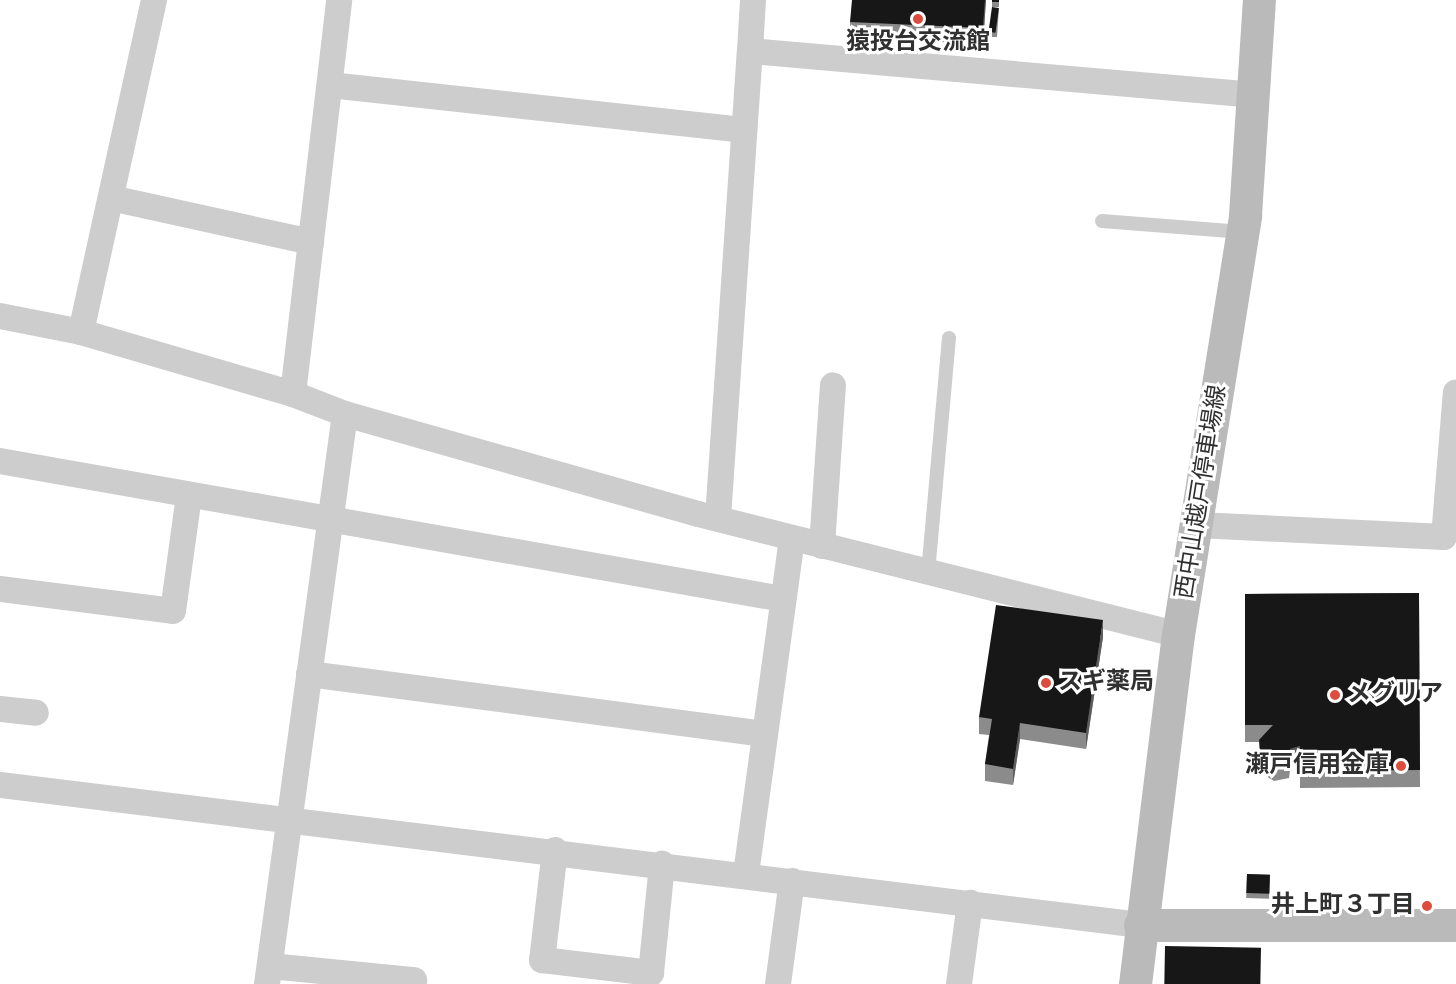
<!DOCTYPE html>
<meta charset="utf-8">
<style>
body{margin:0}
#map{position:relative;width:1456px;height:984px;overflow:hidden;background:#fff;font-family:"Alegreya Sans","Noto Sans JP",sans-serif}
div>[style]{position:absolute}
.lane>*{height:14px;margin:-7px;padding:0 7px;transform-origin:7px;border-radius:7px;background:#cdcdcd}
.street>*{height:26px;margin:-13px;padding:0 13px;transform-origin:13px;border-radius:13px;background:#cdcdcd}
.secondary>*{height:33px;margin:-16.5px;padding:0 16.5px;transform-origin:16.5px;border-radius:16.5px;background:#bababa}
.wall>*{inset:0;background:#8b8b8b;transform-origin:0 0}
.shaded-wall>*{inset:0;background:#5d5d5d}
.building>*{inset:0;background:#171717;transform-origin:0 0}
.dots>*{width:16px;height:16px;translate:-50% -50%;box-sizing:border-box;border:3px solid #fff;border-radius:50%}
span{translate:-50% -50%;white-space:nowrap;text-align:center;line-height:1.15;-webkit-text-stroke:6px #fff;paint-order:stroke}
.poi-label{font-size:24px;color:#303030;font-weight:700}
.left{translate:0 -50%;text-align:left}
.right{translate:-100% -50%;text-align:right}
.street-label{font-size:24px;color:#303030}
</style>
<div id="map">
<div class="lane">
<i style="left:1102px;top:221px;width:141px;rotate:4.5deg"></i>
<i style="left:928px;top:573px;width:236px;rotate:-84.9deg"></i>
</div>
<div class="street">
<i style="left:753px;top:0;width:51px;rotate:93.4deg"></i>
<i style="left:750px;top:51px;width:507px;rotate:4.98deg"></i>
<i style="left:330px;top:85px;width:413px;rotate:6.2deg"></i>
<i style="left:111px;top:198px;width:205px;rotate:12.4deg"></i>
<i style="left:0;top:316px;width:83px;rotate:11.2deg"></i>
<i style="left:81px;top:332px;width:221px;rotate:16.3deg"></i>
<i style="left:293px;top:394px;width:56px;rotate:21deg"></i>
<i style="left:345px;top:414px;width:367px;rotate:15.8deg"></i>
<i style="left:698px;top:514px;width:495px;rotate:14.1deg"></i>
<i style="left:81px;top:332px;width:340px;rotate:-77.6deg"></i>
<i style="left:293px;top:394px;width:397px;rotate:-83.3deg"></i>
<i style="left:0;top:461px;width:795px;rotate:10deg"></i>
<i style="left:718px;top:518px;width:468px;rotate:-86.1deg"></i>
<i style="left:1198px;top:525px;width:246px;rotate:2.8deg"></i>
<i style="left:1444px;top:537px;width:145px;rotate:-85.3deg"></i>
<i style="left:822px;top:546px;width:161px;rotate:-86.1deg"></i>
<i style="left:0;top:589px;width:174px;rotate:7.2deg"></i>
<i style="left:173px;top:611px;width:116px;rotate:-82.1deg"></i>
<i style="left:309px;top:674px;width:458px;rotate:7.5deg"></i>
<i style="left:0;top:709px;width:36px;rotate:6deg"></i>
<i style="left:0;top:785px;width:1149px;rotate:7deg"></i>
<i style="left:555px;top:850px;width:111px;rotate:96.7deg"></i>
<i style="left:542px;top:960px;width:110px;rotate:6.8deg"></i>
<i style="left:651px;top:973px;width:110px;rotate:-84.2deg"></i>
<i style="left:746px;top:874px;width:338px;rotate:-82.2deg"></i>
<i style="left:270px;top:966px;width:145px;rotate:5.6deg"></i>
<i style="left:267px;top:984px;width:575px;rotate:-82.21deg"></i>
<i style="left:778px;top:984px;width:104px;rotate:-82.3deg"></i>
<i style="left:959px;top:984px;width:82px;rotate:-82.3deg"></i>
</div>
<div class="secondary">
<i style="left:1140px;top:925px;width:316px"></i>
<i style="left:1135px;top:984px;width:352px;rotate:-83deg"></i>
<i style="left:1178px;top:635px;width:425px;rotate:-80.9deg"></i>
<i style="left:1245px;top:215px;width:215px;rotate:-86.3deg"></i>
</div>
<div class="wall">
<i style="clip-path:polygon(986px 0,983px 44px,850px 38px,850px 22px)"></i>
<i style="left:992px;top:0;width:7px;height:7px"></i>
<i style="clip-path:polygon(999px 8px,997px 37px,990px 37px,990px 32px)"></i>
<i style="clip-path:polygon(1419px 593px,1420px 787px,1300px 788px,1300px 763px,1290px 766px,1289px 778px,1274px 781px,1261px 773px,1259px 757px,1259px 742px,1245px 742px,1245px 594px)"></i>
<i style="clip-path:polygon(1103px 637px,1086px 749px,1020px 739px,1013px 785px,985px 781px,985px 764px,989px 735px,979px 734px,979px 717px)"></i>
<i style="left:1247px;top:874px;width:23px;height:24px;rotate:2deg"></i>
</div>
<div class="shaded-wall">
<i style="clip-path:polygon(985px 0,986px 0,983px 44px,983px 28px)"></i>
<i style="clip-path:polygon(1103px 620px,1103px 637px,1086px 749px,1086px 733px)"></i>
<i style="clip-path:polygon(1020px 723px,1020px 739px,1013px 785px,1013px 769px)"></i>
<i style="clip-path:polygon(1300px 746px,1300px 763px,1290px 766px,1289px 778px,1290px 749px)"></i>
</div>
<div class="building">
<i style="clip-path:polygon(852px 0,985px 0,983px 28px,850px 22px)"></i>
<i style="left:992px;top:0;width:7px;height:2px"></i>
<i style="left:992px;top:7px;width:7px;height:25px;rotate:8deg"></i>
<i style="clip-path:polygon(1419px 593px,1420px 770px,1300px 771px,1300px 746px,1290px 749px,1289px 761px,1274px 764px,1261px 756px,1259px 740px,1273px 725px,1245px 725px,1245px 594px)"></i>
<i style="clip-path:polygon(996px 605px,1103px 620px,1086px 733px,1020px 723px,1013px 769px,985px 764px,992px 719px,979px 717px)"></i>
<i style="left:1247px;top:874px;width:23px;height:19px;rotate:2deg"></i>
<i style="left:1165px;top:946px;width:96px;height:38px;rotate:1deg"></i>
</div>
<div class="dots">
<i style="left:918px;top:19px;background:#dc4d3d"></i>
<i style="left:1046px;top:683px;background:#dc4d3d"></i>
<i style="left:1335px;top:695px;background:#dc4d3d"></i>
<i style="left:1401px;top:766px;background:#dc4d3d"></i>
<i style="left:1427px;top:906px;background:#dc4d3d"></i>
</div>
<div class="poi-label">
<span style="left:918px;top:43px">猿投台交流館</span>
<span class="left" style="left:1058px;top:683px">スギ薬局</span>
<span class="left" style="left:1347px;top:695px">メグリア</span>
<span class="right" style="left:1389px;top:766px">瀬戸信用金庫</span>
<span class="right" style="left:1415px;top:906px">井上町３丁目</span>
</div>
<div class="street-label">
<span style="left:1202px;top:492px;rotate:-81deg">西中山越戸停車場線</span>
</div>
</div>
